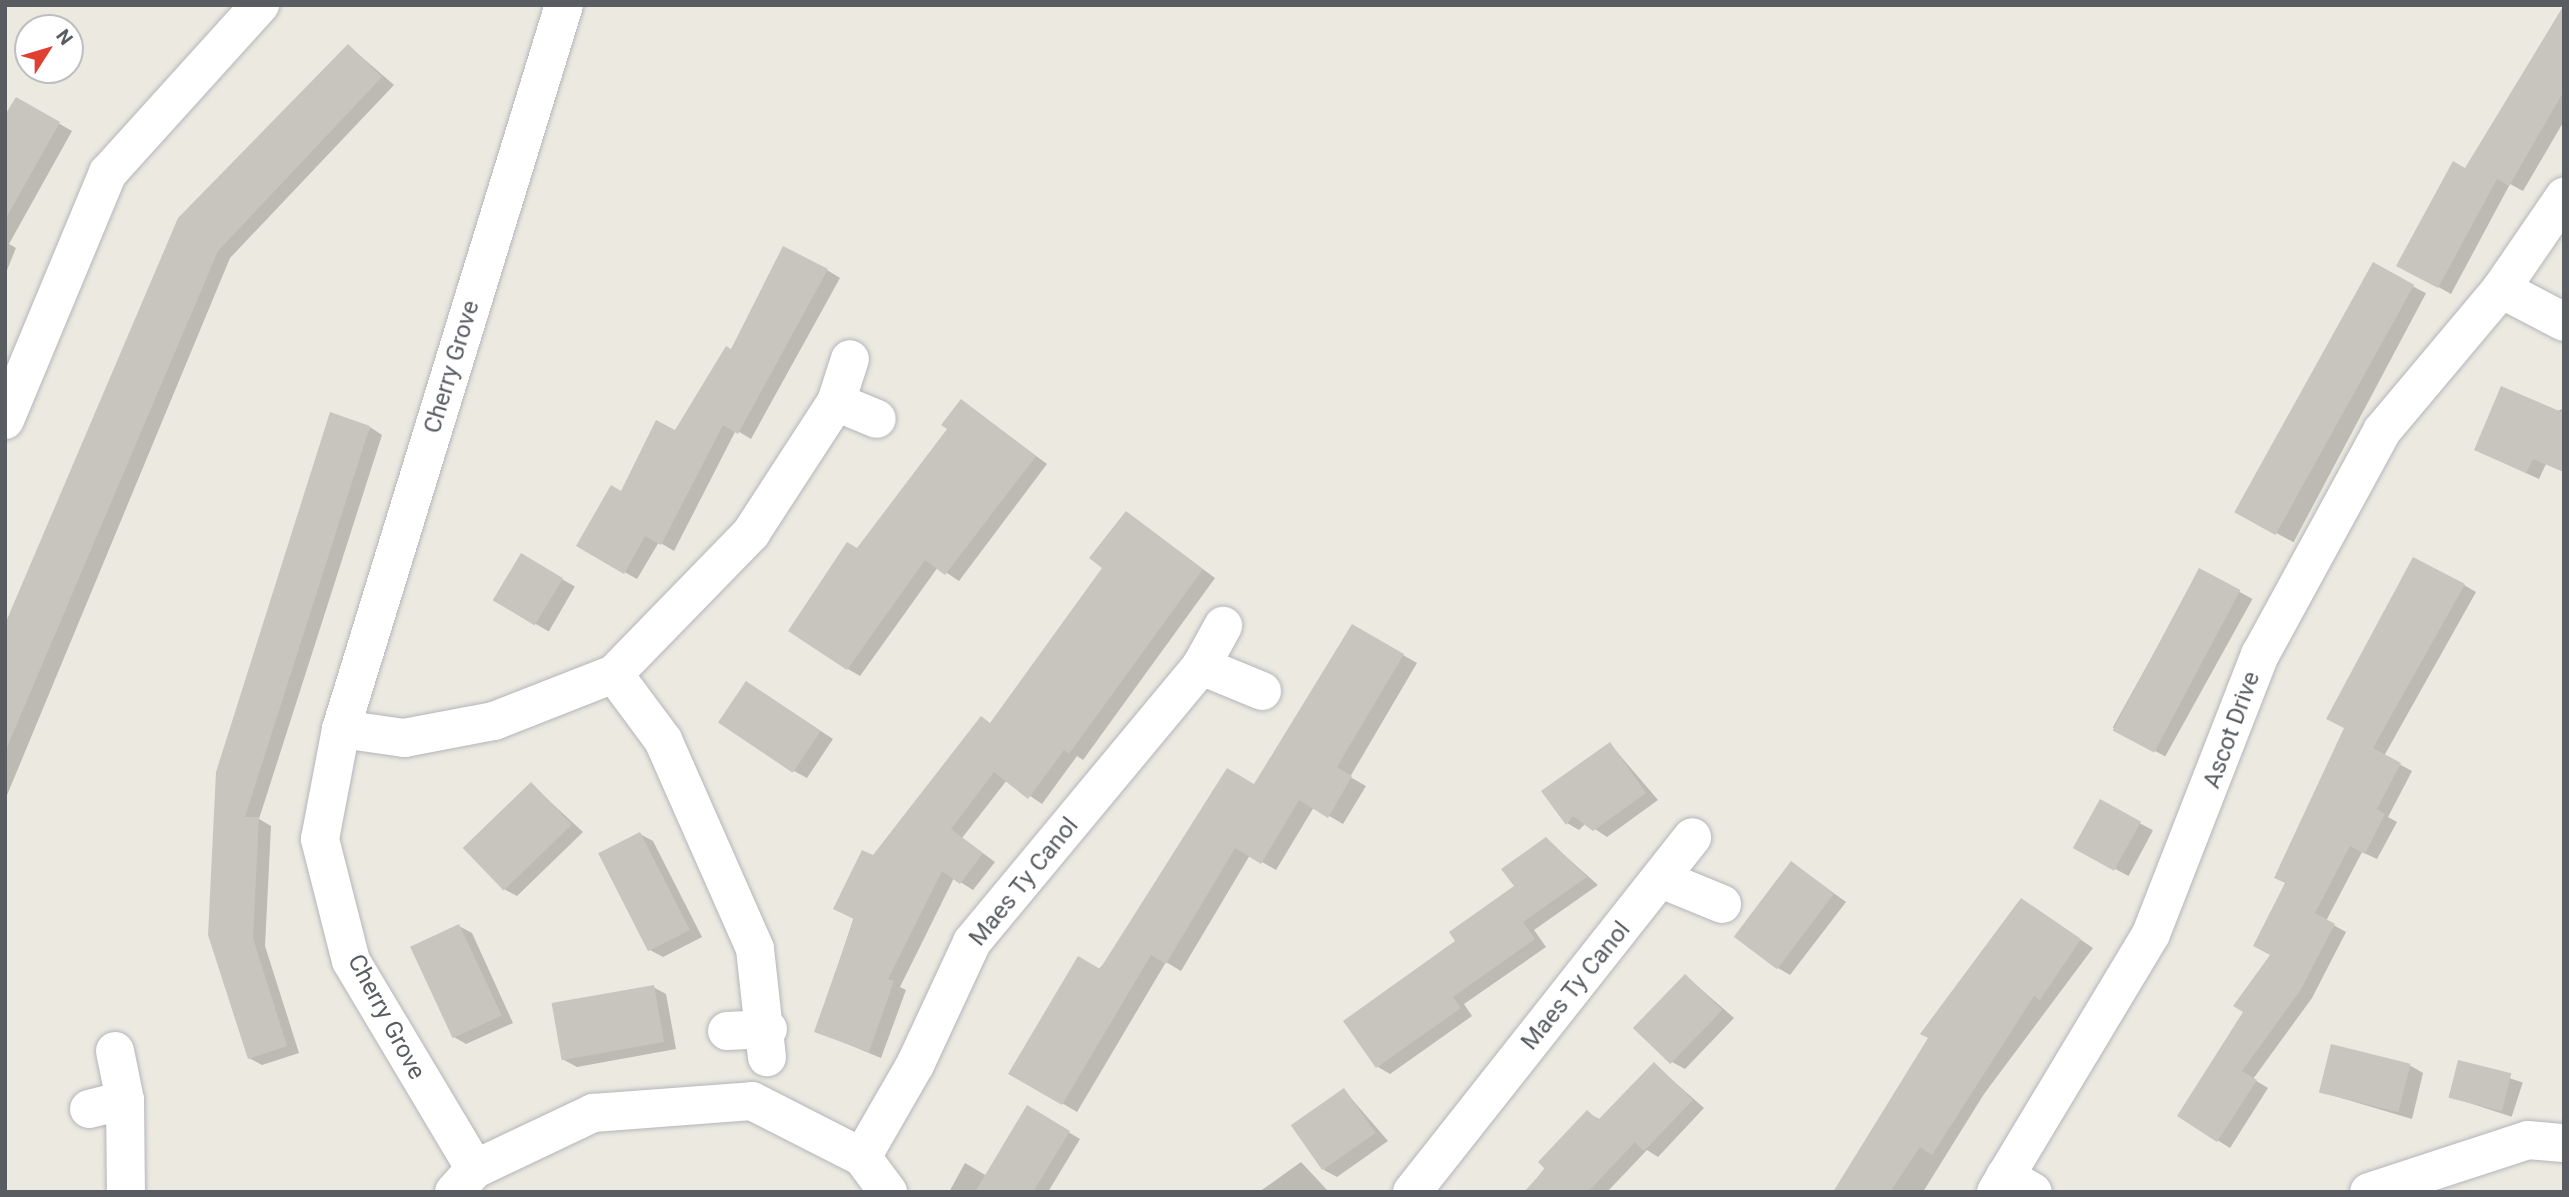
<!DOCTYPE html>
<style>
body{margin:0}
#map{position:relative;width:2569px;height:1197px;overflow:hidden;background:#ebe9e0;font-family:Roboto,sans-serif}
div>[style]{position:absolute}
.shadow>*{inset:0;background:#0003;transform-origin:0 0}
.building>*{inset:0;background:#c8c5bf;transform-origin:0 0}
.roads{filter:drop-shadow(0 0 2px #b3b6ba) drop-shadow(0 0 2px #b3b6ba)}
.minor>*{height:38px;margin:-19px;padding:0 19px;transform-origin:19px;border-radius:19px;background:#fff}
span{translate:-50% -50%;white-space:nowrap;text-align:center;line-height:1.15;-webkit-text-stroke:7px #fff;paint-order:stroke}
.street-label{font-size:24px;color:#595c61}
.frame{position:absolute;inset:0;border:7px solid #595c61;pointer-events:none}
.north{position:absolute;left:14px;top:14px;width:70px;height:70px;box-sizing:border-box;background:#fff;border:2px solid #bdbec0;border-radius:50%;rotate:53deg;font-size:19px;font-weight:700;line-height:28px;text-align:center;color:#595c61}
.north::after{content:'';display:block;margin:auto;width:24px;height:32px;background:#e13f31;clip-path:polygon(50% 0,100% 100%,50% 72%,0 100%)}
</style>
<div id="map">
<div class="shadow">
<i style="clip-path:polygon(2564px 5px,2564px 121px,2523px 191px,2510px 184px,2451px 294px,2399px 265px,2466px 170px)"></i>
<i style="clip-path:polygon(349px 46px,394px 85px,230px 258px,5px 800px,5px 638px,179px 219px)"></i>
<i style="clip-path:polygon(16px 99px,72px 131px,9px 244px,16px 248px,5px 275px,5px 118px)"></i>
<i style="left:2373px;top:265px;width:60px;height:282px;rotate:28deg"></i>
<i style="clip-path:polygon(827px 270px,840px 278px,751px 439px,736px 430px,674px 551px,659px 542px,637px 579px,578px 546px,675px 432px,731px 351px)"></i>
<i style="clip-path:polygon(962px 401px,1047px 464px,959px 581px,938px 567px,860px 676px,848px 669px,858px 550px,949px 429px)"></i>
<i style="clip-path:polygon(2564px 408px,2564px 472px,2546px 464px,2539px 479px,2476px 450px)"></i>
<i style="clip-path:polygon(370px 427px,382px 435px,259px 819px,271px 826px,265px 946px,299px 1053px,262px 1065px,249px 1058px,217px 773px)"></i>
<i style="clip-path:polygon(1126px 513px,1215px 578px,1083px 760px,1077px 756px,1042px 804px,1007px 780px,962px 838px,995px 862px,973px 890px,954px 878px,900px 987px,906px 990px,881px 1058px,816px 1031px,874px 857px,992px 724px,1105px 568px)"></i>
<i style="left:522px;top:556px;width:61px;height:52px;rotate:30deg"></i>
<i style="left:2200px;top:570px;width:60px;height:180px;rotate:29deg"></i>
<i style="clip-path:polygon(2464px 585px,2476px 592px,2384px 756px,2412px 771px,2388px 817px,2397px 822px,2377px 859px,2362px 852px,2326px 921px,2346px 932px,2312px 998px,2253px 1079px,2268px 1088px,2230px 1148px,2179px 1116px,2245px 1012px,2272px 955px,2255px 945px)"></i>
<i style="clip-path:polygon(1352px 626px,1417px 663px,1350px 777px,1366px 786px,1343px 824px,1314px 807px,1276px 870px,1250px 855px,1181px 971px,1166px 962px,1077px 1112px,1011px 1073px,1254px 786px)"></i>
<i style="clip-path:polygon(759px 690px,833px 739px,807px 778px,794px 771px)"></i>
<i style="clip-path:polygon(1611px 745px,1658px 800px,1607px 837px,1586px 823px,1579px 830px,1567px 823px)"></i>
<i style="clip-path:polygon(531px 784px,583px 832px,517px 896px,504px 889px)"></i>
<i style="left:2100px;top:802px;width:60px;height:52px;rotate:28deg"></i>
<i style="clip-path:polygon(640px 834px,653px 841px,702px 937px,663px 957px,650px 950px)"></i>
<i style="clip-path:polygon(1546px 839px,1598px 885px,1534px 930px,1546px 947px,1464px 1004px,1472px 1016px,1390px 1074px,1378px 1067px,1458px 942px,1516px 886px)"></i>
<i style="clip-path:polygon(1792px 863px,1846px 902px,1790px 975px,1778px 968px)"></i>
<i style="clip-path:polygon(2034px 908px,2093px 948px,1984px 1094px,1923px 1192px,1835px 1192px,1930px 1038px)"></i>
<i style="clip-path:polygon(459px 926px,472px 933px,513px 1023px,466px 1044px,454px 1037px)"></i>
<i style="clip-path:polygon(1686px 976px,1734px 1018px,1685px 1069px,1672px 1062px)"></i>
<i style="clip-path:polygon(653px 987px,666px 994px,676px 1049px,577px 1067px,564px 1060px)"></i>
<i style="left:2460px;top:1062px;width:66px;height:36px;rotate:18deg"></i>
<i style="clip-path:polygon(1654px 1064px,1704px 1108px,1658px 1157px,1647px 1150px,1607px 1192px,1526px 1192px,1588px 1113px,1601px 1120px)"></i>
<i style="clip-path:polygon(2411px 1066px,2423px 1073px,2412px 1119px,2321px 1092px)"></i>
<i style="clip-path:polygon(1344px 1090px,1388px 1141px,1337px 1177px,1324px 1170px)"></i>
<i style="clip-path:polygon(1027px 1107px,1080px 1139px,1048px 1192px,949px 1192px,965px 1163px,987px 1176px)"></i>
<i style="clip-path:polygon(1301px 1162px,1329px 1192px,1259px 1192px)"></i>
</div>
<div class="building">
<i style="clip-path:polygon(2564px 5px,2564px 91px,2509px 186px,2497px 179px,2438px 288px,2396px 266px,2453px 161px,2465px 168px)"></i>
<i style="clip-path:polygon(348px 44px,382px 77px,218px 251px,5px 752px,5px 624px,178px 218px)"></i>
<i style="clip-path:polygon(16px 97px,60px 122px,5px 220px,5px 115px)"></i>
<i style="clip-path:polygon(783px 246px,828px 269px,738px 434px,723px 425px,661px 545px,645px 536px,624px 574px,576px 546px,611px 485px,621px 491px,656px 420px,675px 430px,726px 346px,731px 349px)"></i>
<i style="left:2373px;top:262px;width:47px;height:286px;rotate:29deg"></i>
<i style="clip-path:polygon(2501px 386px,2564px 413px,2564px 472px,2533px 459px,2526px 473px,2474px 450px)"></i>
<i style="clip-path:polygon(961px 399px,1036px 456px,945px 575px,925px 560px,847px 670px,788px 631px,847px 542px,857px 548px,947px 429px,941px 425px)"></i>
<i style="clip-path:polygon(330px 412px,370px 426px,245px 817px,259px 817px,253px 938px,287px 1046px,248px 1059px,208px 935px,216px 772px)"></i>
<i style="clip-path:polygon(1126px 511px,1203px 569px,1069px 754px,1064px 750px,1028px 799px,994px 772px,951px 829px,983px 853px,960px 884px,942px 871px,888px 979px,894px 981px,869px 1052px,814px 1032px,854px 919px,833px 909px,862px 850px,873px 855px,981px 716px,990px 723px,1102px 568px,1089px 558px)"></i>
<i style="left:521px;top:553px;width:49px;height:55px;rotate:31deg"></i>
<i style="clip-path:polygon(2413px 557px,2465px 584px,2373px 748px,2401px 763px,2377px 809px,2385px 814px,2365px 854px,2350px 846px,2315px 913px,2335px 924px,2300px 991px,2242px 1071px,2257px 1080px,2217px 1142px,2177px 1116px,2243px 1012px,2233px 1006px,2270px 955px,2253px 946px,2285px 883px,2274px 878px,2344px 728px,2326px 719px)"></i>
<i style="left:2199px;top:568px;width:47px;height:184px;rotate:28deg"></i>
<i style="clip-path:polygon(1352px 624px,1404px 654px,1337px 767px,1352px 776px,1328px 818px,1299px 800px,1261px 864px,1235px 848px,1166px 964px,1151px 955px,1062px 1105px,1008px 1074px,1078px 956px,1100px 969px,1227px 768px,1254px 784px)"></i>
<i style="left:746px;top:681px;width:90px;height:50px;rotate:34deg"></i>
<i style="clip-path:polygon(1610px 742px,1646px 793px,1593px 831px,1573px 816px,1566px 825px,1541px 791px)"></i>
<i style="left:531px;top:782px;width:59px;height:95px;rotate:46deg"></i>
<i style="left:2100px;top:799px;width:47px;height:56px;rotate:29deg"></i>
<i style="left:640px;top:832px;width:110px;height:47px;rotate:63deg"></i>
<i style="clip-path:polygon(1546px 837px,1587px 877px,1523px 922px,1535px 939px,1453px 997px,1461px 1008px,1376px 1068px,1343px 1021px,1455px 941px,1449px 932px,1514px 886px,1501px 869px)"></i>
<i style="left:1791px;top:861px;width:54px;height:95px;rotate:37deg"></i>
<i style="clip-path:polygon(2021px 898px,2081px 939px,2040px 1000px,2034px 996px,1932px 1155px,1920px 1147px,1890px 1192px,1833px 1192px,1928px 1038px,1920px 1034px)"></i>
<i style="left:459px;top:924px;width:101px;height:54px;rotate:65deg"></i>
<i style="left:1685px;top:974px;width:52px;height:75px;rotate:44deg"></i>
<i style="left:654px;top:985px;width:58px;height:104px;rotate:80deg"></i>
<i style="left:2331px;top:1044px;width:82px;height:50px;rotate:14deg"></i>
<i style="left:2458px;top:1060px;width:55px;height:39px;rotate:14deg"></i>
<i style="clip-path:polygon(1654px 1062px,1693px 1100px,1644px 1151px,1635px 1142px,1588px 1192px,1524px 1192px,1545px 1169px,1538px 1162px,1587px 1110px,1598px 1120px)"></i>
<i style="left:1344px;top:1088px;width:55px;height:65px;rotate:55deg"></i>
<i style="clip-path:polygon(1027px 1105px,1070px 1131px,1033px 1192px,975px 1192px)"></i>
</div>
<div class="roads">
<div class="minor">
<i style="left:2501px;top:289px;width:71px;rotate:27.6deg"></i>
<i style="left:836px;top:402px;width:44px;rotate:22.5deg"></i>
<i style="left:5px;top:420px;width:268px;rotate:-67.4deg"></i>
<i style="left:108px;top:173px;width:227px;rotate:-47.9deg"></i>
<i style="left:1201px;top:666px;width:66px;rotate:22.3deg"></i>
<i style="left:614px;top:674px;width:82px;rotate:53.4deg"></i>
<i style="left:663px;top:740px;width:228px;rotate:66.2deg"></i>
<i style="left:755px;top:949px;width:109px;rotate:83.7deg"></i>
<i style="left:341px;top:729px;width:64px;rotate:8.1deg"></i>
<i style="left:404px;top:738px;width:92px;rotate:-10.7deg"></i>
<i style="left:494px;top:721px;width:129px;rotate:-21.4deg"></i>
<i style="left:614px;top:674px;width:197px;rotate:-45.8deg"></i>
<i style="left:751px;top:533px;width:156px;rotate:-57deg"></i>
<i style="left:836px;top:402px;width:45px;rotate:-72deg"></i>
<i style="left:1661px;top:879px;width:66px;rotate:22.3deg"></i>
<i style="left:727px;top:1031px;width:41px;rotate:-2.8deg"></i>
<i style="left:115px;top:1051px;width:50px;rotate:78.5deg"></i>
<i style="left:125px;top:1100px;width:92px;rotate:89.4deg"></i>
<i style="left:89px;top:1109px;width:37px;rotate:-14deg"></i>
<i style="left:862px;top:1157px;width:106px;rotate:-60.1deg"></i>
<i style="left:915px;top:1065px;width:136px;rotate:-65.1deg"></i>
<i style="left:972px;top:942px;width:359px;rotate:-50.3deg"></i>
<i style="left:1201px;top:666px;width:46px;rotate:-61.2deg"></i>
<i style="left:475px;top:1169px;width:242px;rotate:-120.8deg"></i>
<i style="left:351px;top:961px;width:126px;rotate:-104.3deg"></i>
<i style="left:320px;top:839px;width:112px;rotate:-79.2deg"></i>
<i style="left:341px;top:729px;width:758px;rotate:-72.88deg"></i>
<i style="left:2005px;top:1176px;width:32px;rotate:30deg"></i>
<i style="left:454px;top:1192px;width:31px;rotate:-48deg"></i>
<i style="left:475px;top:1169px;width:131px;rotate:-25.4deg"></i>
<i style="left:593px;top:1113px;width:159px;rotate:-4.3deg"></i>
<i style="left:752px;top:1101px;width:123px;rotate:27deg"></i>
<i style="left:862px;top:1157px;width:44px;rotate:53.4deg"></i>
<i style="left:1412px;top:1192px;width:452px;rotate:-51.7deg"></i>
<i style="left:1996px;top:1192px;width:301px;rotate:-59deg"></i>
<i style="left:2151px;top:934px;width:300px;rotate:-68.7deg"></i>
<i style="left:2260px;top:655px;width:255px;rotate:-61.4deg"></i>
<i style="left:2382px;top:431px;width:185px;rotate:-50deg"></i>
<i style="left:2501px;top:289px;width:112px;rotate:-55.6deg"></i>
<i style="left:2369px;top:1192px;width:167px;rotate:-18.1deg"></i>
<i style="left:2528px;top:1140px;width:36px;rotate:5deg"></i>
</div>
</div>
<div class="street-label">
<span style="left:452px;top:367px;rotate:-73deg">Cherry Grove</span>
<span style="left:2232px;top:730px;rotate:-70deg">Ascot Drive</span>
<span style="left:1024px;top:882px;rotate:-51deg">Maes Ty Canol</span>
<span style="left:1576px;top:986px;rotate:-51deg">Maes Ty Canol</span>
<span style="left:386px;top:1017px;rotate:62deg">Cherry Grove</span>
</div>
<div class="frame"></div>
<div class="north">N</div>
</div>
